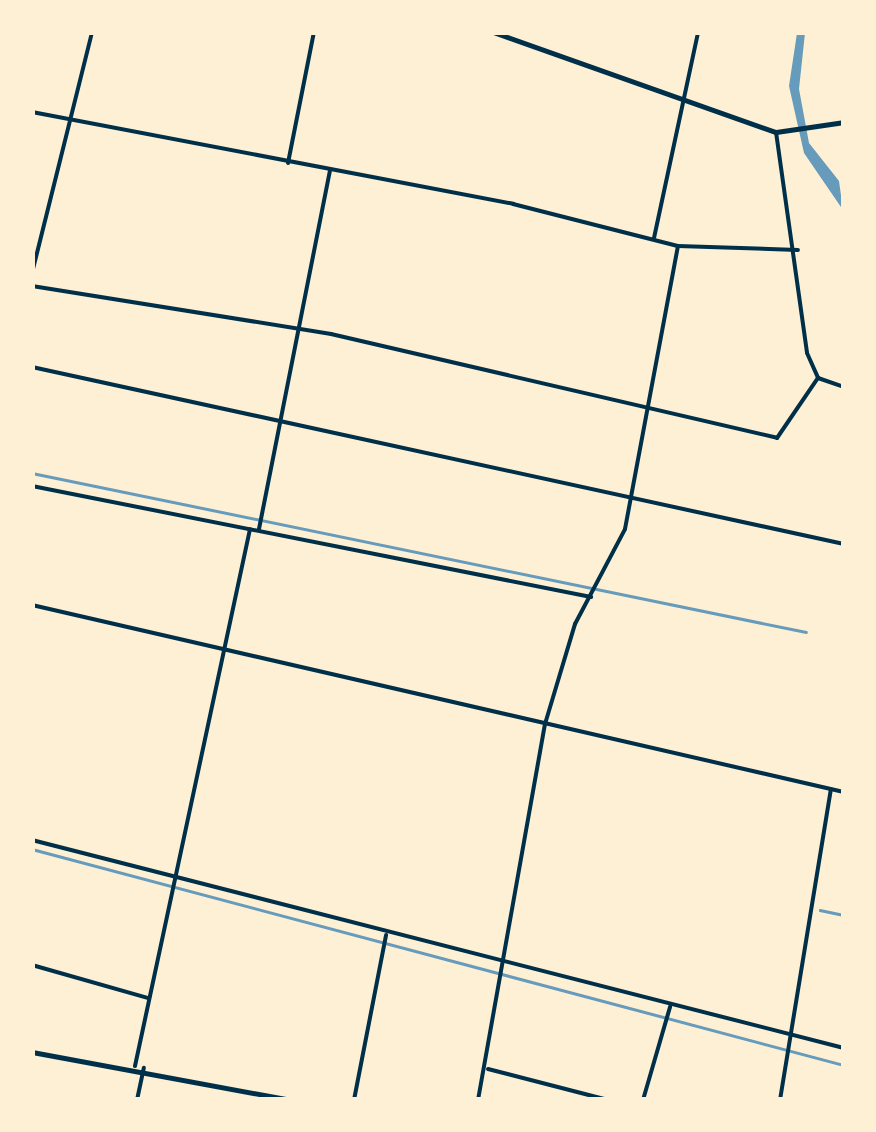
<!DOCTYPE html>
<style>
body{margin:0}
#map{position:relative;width:876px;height:1132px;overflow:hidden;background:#fdf0d5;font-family:"Sofia Sans Condensed",sans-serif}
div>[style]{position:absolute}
.water>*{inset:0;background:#669bbc}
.stream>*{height:2.5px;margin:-1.25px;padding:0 1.25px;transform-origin:1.25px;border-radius:1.25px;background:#669bbc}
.minor>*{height:4px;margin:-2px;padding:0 2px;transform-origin:2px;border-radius:2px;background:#003049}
.tertiary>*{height:5px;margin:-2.5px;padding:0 2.5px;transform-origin:2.5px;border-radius:2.5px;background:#003049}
span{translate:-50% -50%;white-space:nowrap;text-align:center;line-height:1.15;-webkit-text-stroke:9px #fdf0d5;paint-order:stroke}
.frame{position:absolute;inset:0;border:35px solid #fdf0d5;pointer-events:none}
</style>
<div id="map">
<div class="water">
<i style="clip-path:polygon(797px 33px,805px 33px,799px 89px,809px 143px,839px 181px,843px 210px,804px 153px,789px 86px)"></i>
</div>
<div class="stream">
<i style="left:32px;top:473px;width:790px;rotate:11.61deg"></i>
<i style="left:32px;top:849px;width:840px;rotate:14.9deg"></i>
<i style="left:820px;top:910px;width:25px;rotate:12deg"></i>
</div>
<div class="minor">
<i style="left:32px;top:112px;width:490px;rotate:10.8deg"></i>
<i style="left:513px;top:204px;width:170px;rotate:14.3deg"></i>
<i style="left:678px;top:246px;width:120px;rotate:1.9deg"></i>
<i style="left:776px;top:132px;width:223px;rotate:82deg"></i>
<i style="left:807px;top:353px;width:27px;rotate:66deg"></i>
<i style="left:818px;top:378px;width:28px;rotate:19deg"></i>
<i style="left:288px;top:163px;width:134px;rotate:-78.8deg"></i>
<i style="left:654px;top:238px;width:211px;rotate:-77.9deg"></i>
<i style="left:32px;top:273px;width:248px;rotate:-76deg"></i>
<i style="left:32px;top:286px;width:303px;rotate:9.1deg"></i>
<i style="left:331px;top:334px;width:458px;rotate:13.1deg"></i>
<i style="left:777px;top:438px;width:73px;rotate:-55.7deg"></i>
<i style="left:32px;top:367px;width:831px;rotate:12.3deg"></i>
<i style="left:32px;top:486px;width:570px;rotate:11.23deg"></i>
<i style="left:259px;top:529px;width:365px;rotate:-78.8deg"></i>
<i style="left:32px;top:605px;width:833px;rotate:12.97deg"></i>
<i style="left:32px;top:840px;width:838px;rotate:14.37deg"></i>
<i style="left:32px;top:965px;width:121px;rotate:15.9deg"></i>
<i style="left:135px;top:1066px;width:549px;rotate:-77.91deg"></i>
<i style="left:488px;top:1069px;width:124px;rotate:14.5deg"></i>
<i style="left:137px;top:1100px;width:33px;rotate:-78deg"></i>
<i style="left:354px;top:1100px;width:168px;rotate:-79deg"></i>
<i style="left:478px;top:1100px;width:382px;rotate:-79.9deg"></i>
<i style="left:545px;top:724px;width:104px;rotate:-73.3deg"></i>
<i style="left:575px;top:624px;width:107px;rotate:-62.2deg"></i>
<i style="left:625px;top:529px;width:288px;rotate:-79.4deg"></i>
<i style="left:643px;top:1100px;width:97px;rotate:-73.8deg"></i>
<i style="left:780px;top:1100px;width:315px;rotate:-80.7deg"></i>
</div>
<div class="tertiary">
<i style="left:493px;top:32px;width:300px;rotate:19.5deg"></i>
<i style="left:776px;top:132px;width:69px;rotate:-8.4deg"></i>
<i style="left:32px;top:1052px;width:262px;rotate:10.5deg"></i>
</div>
<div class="frame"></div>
</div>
